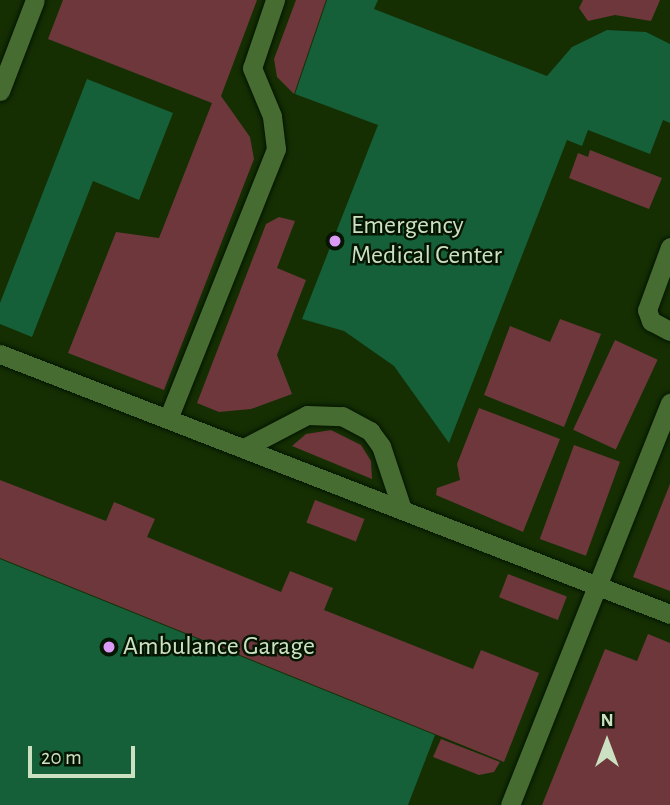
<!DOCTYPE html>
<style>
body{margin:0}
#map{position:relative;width:670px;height:805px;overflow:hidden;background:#152f03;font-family:"Alegreya Sans",sans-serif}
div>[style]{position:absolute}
.green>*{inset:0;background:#6d373c;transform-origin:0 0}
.building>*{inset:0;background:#155f39}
.roads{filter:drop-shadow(0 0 2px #041500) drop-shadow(0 0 2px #041500)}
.lane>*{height:19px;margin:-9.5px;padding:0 9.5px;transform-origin:9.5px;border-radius:9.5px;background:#476c32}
.dots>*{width:19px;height:19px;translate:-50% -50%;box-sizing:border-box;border:4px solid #061501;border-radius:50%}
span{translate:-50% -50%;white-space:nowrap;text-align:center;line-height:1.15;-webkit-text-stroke:5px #061501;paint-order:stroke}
.poi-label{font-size:26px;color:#cce1c2}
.left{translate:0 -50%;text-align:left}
.north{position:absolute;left:572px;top:707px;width:70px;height:70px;-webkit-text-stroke:5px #061501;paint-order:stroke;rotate:0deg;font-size:19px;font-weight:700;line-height:28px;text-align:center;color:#cce1c2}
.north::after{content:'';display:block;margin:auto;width:24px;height:32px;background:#cce1c2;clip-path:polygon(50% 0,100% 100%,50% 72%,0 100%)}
.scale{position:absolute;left:28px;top:746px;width:107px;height:32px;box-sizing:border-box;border:4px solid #cce1c2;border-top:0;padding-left:9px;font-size:21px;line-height:24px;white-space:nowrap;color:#cce1c2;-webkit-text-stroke:5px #061501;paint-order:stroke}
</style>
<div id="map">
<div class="green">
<i style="clip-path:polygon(63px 0,257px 0,221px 96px,250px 137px,254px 159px,164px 390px,68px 353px,116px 232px,159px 238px,212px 103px,48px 39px)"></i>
<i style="clip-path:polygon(296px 0,326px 0,294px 94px,277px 77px,274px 59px)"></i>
<i style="clip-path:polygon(583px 0,660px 0,651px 21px,615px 15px,588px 21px,579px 8px)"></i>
<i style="clip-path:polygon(590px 150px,662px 178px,649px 209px,569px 178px,578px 153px,588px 157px)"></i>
<i style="clip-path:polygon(279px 217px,295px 221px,277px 268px,306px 280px,277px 355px,292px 394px,251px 409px,219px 412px,197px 403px,266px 224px)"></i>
<i style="clip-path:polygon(560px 319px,601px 334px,564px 427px,484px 395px,510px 326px,550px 342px)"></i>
<i style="left:615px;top:340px;width:47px;height:99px;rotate:25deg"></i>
<i style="clip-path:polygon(479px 408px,560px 439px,523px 532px,436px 495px,437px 488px,460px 480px,457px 464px)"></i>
<i style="clip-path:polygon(331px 430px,361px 445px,371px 461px,372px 479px,292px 446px,306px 434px)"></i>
<i style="left:574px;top:445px;width:49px;height:100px;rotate:20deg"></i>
<i style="clip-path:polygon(0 480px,106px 521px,114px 502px,155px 519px,147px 537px,281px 592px,290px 571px,333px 588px,324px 610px,473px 669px,481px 650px,539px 673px,504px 762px,0 558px)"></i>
<i style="clip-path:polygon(670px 484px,670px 591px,633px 577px)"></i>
<i style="left:315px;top:500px;width:53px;height:24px;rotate:21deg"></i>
<i style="left:508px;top:574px;width:63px;height:25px;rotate:21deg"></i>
<i style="clip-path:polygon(648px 634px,670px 643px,670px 805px,542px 805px,605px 649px,637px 661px)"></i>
<i style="clip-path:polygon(441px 739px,500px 762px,494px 772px,479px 775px,433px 757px)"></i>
</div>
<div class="building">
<i style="clip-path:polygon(327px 0,378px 0,374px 9px,547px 76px,572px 47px,607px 30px,646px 32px,670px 44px,670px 123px,663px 120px,650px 154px,588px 130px,582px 146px,567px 140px,449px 443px,394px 366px,344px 331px,302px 319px,378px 125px,295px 94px)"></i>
<i style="clip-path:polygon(87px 79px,173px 113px,139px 200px,93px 181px,32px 337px,0 324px,0 303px)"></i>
<i style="clip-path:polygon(0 559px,435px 735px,408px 805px,0 805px)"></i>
</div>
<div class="roads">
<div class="lane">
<i style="left:0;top:91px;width:97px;rotate:-69deg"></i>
<i style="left:670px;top:247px;width:67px;rotate:110.1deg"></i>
<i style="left:647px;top:310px;width:12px;rotate:70deg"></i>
<i style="left:651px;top:321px;width:21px;rotate:28deg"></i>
<i style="left:0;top:354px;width:719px;rotate:21.21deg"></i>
<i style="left:168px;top:419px;width:291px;rotate:-68.2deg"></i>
<i style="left:276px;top:149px;width:33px;rotate:-97deg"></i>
<i style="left:272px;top:116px;width:52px;rotate:-112.6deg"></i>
<i style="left:252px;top:68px;width:72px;rotate:-71.3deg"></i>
<i style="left:244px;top:448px;width:71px;rotate:-27.6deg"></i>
<i style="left:307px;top:415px;width:35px;rotate:2deg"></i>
<i style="left:342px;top:416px;width:32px;rotate:28deg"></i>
<i style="left:370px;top:431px;width:19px;rotate:54deg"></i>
<i style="left:381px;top:446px;width:66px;rotate:71.6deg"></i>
<i style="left:510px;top:805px;width:433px;rotate:-68.3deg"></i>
</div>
</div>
<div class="dots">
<i style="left:335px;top:241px;background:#db9af6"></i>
<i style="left:109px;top:647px;background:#db9af6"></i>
</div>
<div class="poi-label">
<span class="left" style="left:351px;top:241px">Emergency<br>Medical Center</span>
<span class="left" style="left:123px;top:647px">Ambulance Garage</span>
</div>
<div class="north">N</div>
<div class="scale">20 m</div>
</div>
